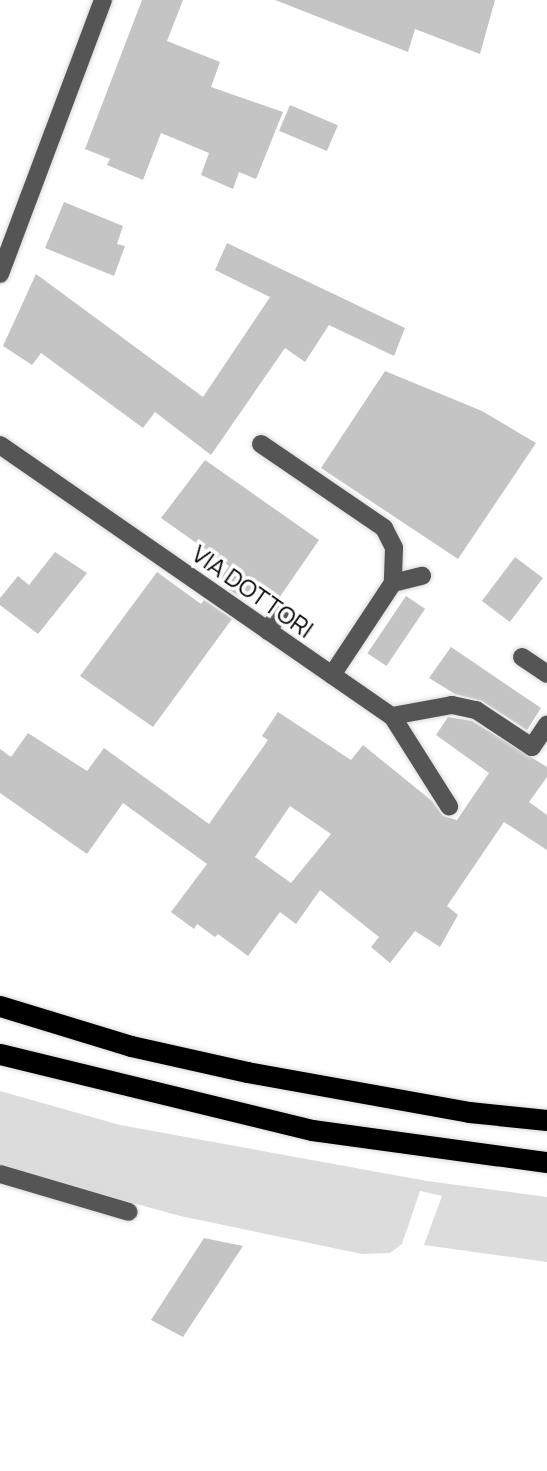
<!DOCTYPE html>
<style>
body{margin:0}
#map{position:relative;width:547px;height:1471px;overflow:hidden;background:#fff;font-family:Manrope,sans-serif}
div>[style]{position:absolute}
.green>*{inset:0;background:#dcdcdc}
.building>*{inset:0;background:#c4c4c4;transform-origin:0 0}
.roads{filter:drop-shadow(0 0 2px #dbdbdb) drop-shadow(0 0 2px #dbdbdb)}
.minor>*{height:18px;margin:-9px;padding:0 9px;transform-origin:9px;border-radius:9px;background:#555}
.highway>*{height:21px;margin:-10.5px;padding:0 10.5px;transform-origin:10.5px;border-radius:10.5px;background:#000}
span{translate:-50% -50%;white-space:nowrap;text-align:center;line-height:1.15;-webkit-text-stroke:7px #fff;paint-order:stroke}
.street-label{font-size:24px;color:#000}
</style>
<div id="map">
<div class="green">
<i style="clip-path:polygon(0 1091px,120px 1125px,427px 1181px,547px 1197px,547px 1262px,424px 1245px,442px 1196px,420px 1191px,402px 1244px,390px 1253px,362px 1254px,180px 1216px,0 1166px)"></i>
</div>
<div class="building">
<i style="clip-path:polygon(142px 0,183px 0,167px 41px,220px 62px,211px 87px,283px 112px,256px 179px,239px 172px,233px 189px,201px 175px,209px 153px,161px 133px,143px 180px,107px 165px,110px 159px,85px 149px)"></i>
<i style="clip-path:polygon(275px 0,495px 0,480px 54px,415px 29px,408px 52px)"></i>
<i style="left:290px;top:105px;width:52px;height:28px;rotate:23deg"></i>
<i style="clip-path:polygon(64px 202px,123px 226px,117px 244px,125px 246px,114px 276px,45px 248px)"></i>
<i style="clip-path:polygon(227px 243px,405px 328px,394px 356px,329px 325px,305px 362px,285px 348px,211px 455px,155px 412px,143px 428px,41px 353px,32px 365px,3px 346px,36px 274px,203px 397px,270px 297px,215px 270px)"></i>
<i style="clip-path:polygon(385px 371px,482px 411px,536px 443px,458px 559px,321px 468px)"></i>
<i style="clip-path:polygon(205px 460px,319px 540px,277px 601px,257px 586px,246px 601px,218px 582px,229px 566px,161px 518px)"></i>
<i style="clip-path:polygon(55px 552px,87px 573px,38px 634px,0 605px,0 598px,18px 576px,29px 585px)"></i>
<i style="left:515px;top:557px;width:35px;height:55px;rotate:37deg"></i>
<i style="clip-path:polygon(157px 572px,201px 604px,204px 600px,232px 619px,153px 727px,80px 676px)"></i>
<i style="left:406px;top:596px;width:23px;height:69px;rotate:34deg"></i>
<i style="clip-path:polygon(451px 647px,541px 708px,527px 730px,482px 701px,455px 694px,429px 678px)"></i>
<i style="clip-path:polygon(evenodd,278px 712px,351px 760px,363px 745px,432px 801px,443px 816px,457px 820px,489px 773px,436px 735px,448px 717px,472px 721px,547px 767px,547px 777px,529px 802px,547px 815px,547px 850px,504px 822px,447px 906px,458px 915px,440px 947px,415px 931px,390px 963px,371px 947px,379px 937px,320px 890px,296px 924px,280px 912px,248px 956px,218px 934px,215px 937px,197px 924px,194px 929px,171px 912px,207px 864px,123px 803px,87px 854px,0 793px,0 749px,11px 757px,28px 733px,87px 771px,104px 748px,209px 824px,268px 740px,262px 736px,278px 712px,290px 806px,331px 834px,291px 883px,255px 857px,290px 806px)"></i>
<i style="clip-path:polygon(204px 1238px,243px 1246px,183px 1337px,151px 1320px)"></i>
</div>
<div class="roads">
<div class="minor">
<i style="left:0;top:274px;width:293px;rotate:-69.4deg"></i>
<i style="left:261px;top:444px;width:149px;rotate:34.3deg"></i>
<i style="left:384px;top:528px;width:22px;rotate:63deg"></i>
<i style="left:394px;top:548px;width:35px;rotate:92deg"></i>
<i style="left:0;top:445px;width:477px;rotate:34.7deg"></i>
<i style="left:392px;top:716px;width:107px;rotate:57.7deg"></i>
<i style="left:268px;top:631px;width:22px;rotate:-58deg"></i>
<i style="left:522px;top:657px;width:30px;rotate:34deg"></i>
<i style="left:332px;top:675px;width:110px;rotate:-56.5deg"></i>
<i style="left:393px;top:583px;width:30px;rotate:-14deg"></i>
<i style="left:392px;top:716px;width:61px;rotate:-10.4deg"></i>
<i style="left:452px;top:705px;width:25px;rotate:12deg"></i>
<i style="left:476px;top:710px;width:67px;rotate:33.5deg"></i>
<i style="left:532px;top:747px;width:27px;rotate:-56deg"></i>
<i style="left:0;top:1174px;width:134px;rotate:16.4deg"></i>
</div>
<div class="highway">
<i style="left:0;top:1006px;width:137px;rotate:17deg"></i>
<i style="left:131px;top:1046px;width:119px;rotate:12.6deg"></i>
<i style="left:247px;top:1072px;width:226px;rotate:10.2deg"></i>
<i style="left:469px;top:1112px;width:78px;rotate:5.9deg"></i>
<i style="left:0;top:1054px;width:321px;rotate:13.7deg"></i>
<i style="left:312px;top:1130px;width:237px;rotate:7.8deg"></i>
</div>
</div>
<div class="street-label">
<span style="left:253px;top:591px;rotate:35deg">VIA DOTTORI</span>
</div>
</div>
